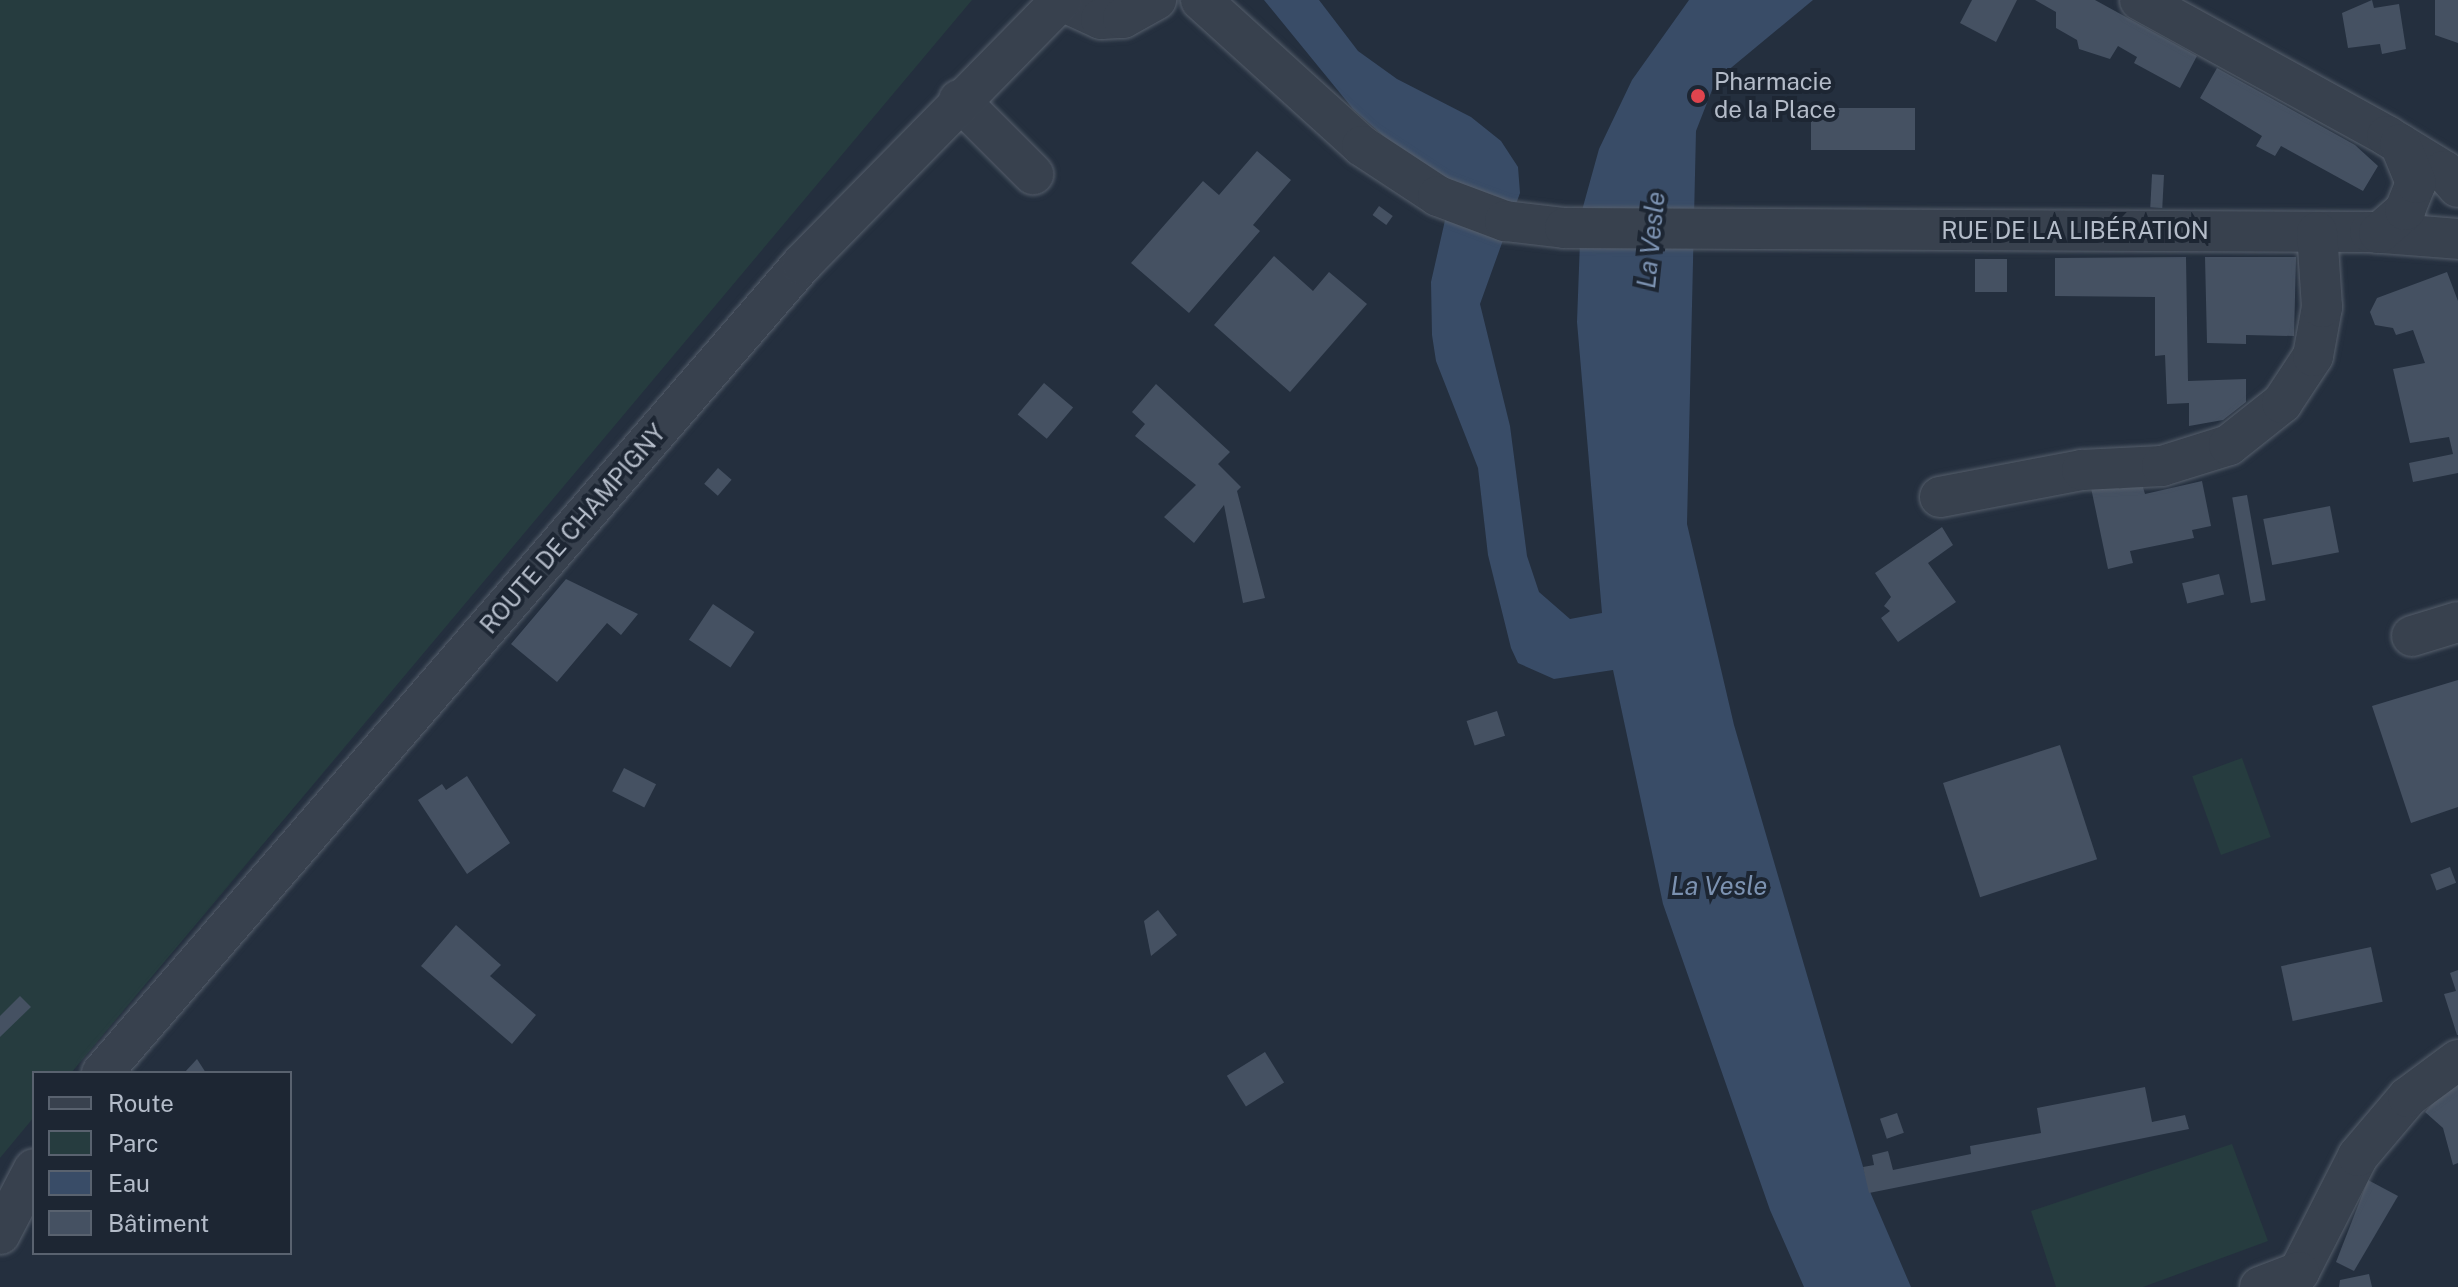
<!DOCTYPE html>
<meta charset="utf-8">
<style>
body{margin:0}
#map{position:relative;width:2458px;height:1287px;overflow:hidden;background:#242f3e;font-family:"Public Sans",sans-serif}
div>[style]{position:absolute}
.green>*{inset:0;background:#263c3f;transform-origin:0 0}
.water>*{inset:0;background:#394c67}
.building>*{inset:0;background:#455162;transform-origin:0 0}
.roads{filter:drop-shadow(0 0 2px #565f6c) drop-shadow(0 0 2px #565f6c)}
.minor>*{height:40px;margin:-20px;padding:0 20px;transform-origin:20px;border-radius:20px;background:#38414e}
.dots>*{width:22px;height:22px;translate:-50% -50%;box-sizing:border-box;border:4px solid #1d2633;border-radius:50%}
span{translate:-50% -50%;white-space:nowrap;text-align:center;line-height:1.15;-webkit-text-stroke:8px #1d2633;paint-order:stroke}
.poi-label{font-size:24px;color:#b4bcc9}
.left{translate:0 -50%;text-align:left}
.street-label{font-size:24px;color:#b4bcc9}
.water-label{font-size:26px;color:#7c92b1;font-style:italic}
.legend{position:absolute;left:32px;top:1071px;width:260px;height:184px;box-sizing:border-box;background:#1d2633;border:2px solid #59626f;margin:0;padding:10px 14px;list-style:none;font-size:24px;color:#b4bcc9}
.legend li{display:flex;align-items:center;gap:16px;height:40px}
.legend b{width:40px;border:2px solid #59626f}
</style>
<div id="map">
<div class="green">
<i style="clip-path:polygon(0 0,972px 0,71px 1073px,34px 1073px,34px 1117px,0 1158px)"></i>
<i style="left:2242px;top:758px;width:84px;height:53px;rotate:70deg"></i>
<i style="clip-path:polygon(2232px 1144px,2268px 1241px,2143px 1287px,2056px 1287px,2031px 1211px)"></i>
</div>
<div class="water">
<i style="clip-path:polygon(1264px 0,1319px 0,1358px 51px,1397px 79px,1471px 117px,1501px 141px,1518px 167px,1520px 193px,1480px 304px,1510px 426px,1527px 556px,1539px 592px,1570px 619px,1602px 613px,1577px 322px,1581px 214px,1599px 149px,1632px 80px,1689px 0,1813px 0,1726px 72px,1712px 90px,1696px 131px,1687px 524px,1734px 725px,1871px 1194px,1911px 1287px,1804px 1287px,1770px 1210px,1663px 904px,1613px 670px,1554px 679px,1518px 663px,1511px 648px,1488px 555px,1478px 468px,1436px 361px,1432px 335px,1431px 282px,1453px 185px,1404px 154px,1353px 109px)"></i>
</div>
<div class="building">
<i style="clip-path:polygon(1972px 0,2017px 0,1996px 42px,1960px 23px)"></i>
<i style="clip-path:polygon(2035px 0,2095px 0,2197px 56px,2180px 88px,2134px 63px,2137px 57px,2118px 46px,2110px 59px,2079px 49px,2077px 40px,2056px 28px,2056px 12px)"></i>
<i style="clip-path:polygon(2372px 0,2374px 8px,2399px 4px,2406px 49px,2382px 54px,2380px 44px,2348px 48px,2342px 13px)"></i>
<i style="clip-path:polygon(2435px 0,2458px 0,2458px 43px,2435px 35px)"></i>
<i style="clip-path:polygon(2217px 68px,2355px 145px,2378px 166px,2363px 191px,2281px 146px,2275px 156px,2256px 146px,2262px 136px,2200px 98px)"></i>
<i style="left:1915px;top:108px;width:42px;height:104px;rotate:90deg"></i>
<i style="clip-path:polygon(1257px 151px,1291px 180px,1253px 225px,1260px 231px,1189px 313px,1131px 263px,1203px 181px,1219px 195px)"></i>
<i style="left:2164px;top:175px;width:33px;height:12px;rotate:93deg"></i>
<i style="left:1379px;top:206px;width:17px;height:11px;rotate:36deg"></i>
<i style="clip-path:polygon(1274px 256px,1313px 291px,1329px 272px,1367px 304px,1290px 392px,1214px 325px)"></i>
<i style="clip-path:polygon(2186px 257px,2188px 381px,2246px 379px,2246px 402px,2223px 420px,2189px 426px,2189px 403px,2167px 404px,2165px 355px,2155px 356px,2155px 297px,2055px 296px,2055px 258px)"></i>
<i style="clip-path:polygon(2205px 257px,2296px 257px,2294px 336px,2246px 335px,2246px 344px,2207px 343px)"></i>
<i style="left:1975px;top:259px;width:32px;height:33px"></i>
<i style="clip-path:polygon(2447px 272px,2458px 301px,2458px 473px,2413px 482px,2409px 463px,2453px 454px,2449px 437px,2410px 443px,2393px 369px,2425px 363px,2413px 330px,2396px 335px,2393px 328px,2375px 325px,2370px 312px,2377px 298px)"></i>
<i style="left:1044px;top:383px;width:38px;height:41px;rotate:40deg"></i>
<i style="clip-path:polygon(1156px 384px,1230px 452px,1218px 464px,1241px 487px,1237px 491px,1265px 598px,1243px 603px,1224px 505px,1194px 543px,1164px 517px,1196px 485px,1135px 436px,1145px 424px,1132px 412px)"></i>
<i style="left:718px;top:468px;width:18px;height:21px;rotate:41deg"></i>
<i style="clip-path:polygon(2117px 478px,2119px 489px,2142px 484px,2145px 494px,2202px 481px,2211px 526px,2192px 530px,2194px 538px,2130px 551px,2133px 563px,2108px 569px,2090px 483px)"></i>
<i style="left:2247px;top:495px;width:107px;height:15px;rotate:80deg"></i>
<i style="left:2330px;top:506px;width:47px;height:68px;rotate:79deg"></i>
<i style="clip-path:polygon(1942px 527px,1953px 545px,1928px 563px,1956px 602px,1898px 642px,1881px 618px,1890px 611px,1884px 606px,1891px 597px,1875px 573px)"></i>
<i style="left:2219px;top:574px;width:21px;height:38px;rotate:76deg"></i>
<i style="clip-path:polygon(566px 579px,638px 614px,621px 635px,607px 623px,557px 682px,511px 644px)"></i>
<i style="left:713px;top:604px;width:50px;height:43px;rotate:34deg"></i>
<i style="clip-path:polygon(2458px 680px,2458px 807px,2411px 823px,2372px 706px)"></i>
<i style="left:1497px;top:711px;width:26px;height:32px;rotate:72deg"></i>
<i style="left:2060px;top:745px;width:120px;height:123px;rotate:72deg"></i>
<i style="left:624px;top:768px;width:36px;height:26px;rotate:27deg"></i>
<i style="clip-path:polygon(467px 776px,510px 843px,467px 874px,418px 800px,442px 784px,446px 790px)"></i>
<i style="left:2450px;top:867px;width:17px;height:21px;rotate:69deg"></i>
<i style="clip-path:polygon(1158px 910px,1177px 935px,1151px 956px,1144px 921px)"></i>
<i style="clip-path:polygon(456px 925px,501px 965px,490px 976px,536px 1015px,512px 1044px,421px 966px)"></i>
<i style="left:2371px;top:947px;width:56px;height:92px;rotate:78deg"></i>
<i style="clip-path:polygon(2458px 970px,2458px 1035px,2457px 1035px,2444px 994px,2456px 991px,2450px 973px)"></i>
<i style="clip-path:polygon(20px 996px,31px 1007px,0 1037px,0 1016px)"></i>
<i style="left:1265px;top:1052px;width:36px;height:45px;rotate:58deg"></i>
<i style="clip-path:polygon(197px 1059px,206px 1073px,184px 1073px)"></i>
<i style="clip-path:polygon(2458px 1076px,2458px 1163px,2453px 1165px,2443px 1128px,2425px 1112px)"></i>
<i style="clip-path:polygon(2145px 1087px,2152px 1122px,2185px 1115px,2189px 1129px,1869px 1193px,1863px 1167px,1874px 1165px,1872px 1155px,1888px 1151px,1893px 1170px,1971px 1154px,1970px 1146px,2041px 1133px,2037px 1108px)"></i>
<i style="left:1897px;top:1113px;width:21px;height:18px;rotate:71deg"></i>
<i style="clip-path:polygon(2368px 1180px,2398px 1196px,2354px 1271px,2336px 1262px)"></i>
<i style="clip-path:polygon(2369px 1274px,2372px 1287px,2339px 1287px,2340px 1280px)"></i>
</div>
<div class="roads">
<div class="minor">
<i style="left:1060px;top:0;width:45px;rotate:24.9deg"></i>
<i style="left:1101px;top:19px;width:22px;rotate:-3deg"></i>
<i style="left:1123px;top:18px;width:38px;rotate:-29deg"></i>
<i style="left:1201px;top:0;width:217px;rotate:42.2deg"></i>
<i style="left:1362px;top:146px;width:91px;rotate:33.3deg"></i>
<i style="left:1438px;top:196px;width:72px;rotate:20.5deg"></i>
<i style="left:1505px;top:221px;width:60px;rotate:6.7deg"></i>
<i style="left:1565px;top:228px;width:805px;rotate:0.28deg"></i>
<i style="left:2370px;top:232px;width:88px;rotate:4.5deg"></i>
<i style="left:2140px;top:0;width:282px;rotate:28.8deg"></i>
<i style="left:2387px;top:136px;width:67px;rotate:31.6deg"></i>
<i style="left:2444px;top:171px;width:21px;rotate:49deg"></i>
<i style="left:959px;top:100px;width:105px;rotate:45deg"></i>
<i style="left:2379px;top:233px;width:35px;rotate:-41deg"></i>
<i style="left:2405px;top:210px;width:29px;rotate:-68deg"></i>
<i style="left:2416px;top:183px;width:42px;rotate:-112.3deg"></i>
<i style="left:1940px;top:497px;width:145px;rotate:-10.8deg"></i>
<i style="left:2082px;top:470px;width:80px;rotate:-2.9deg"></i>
<i style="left:2162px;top:466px;width:70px;rotate:-17.4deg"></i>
<i style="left:2229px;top:445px;width:68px;rotate:-38.4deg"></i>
<i style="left:2282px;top:403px;width:56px;rotate:-56.6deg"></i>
<i style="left:2313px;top:356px;width:50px;rotate:-79.6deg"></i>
<i style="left:2322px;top:307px;width:75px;rotate:-93.8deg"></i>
<i style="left:2412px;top:636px;width:48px;rotate:-16.9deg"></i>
<i style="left:102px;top:1073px;width:1070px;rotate:-49.13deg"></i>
<i style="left:802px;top:264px;width:370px;rotate:-45.5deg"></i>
<i style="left:0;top:1234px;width:73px;rotate:-62.4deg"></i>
<i style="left:2299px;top:1272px;width:130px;rotate:-63deg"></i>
<i style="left:2358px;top:1156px;width:77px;rotate:-49.7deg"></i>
<i style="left:2408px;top:1097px;width:62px;rotate:-36.5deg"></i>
<i style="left:2260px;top:1287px;width:42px;rotate:-21deg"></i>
</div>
</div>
<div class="dots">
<i style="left:1698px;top:96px;background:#e0444e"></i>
</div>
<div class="poi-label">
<span class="left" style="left:1714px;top:96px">Pharmacie<br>de la Place</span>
</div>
<div class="street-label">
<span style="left:2075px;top:231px">RUE DE LA LIBÉRATION</span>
<span style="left:573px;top:529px;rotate:-49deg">ROUTE DE CHAMPIGNY</span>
</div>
<div class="water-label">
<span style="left:1651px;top:240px;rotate:-84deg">La Vesle</span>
<span style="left:1719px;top:886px">La Vesle</span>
</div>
<ul class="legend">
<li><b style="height:10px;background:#38414e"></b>Route</li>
<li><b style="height:22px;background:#263c3f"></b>Parc</li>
<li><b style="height:22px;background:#394c67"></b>Eau</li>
<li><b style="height:22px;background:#455162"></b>Bâtiment</li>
</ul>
</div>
